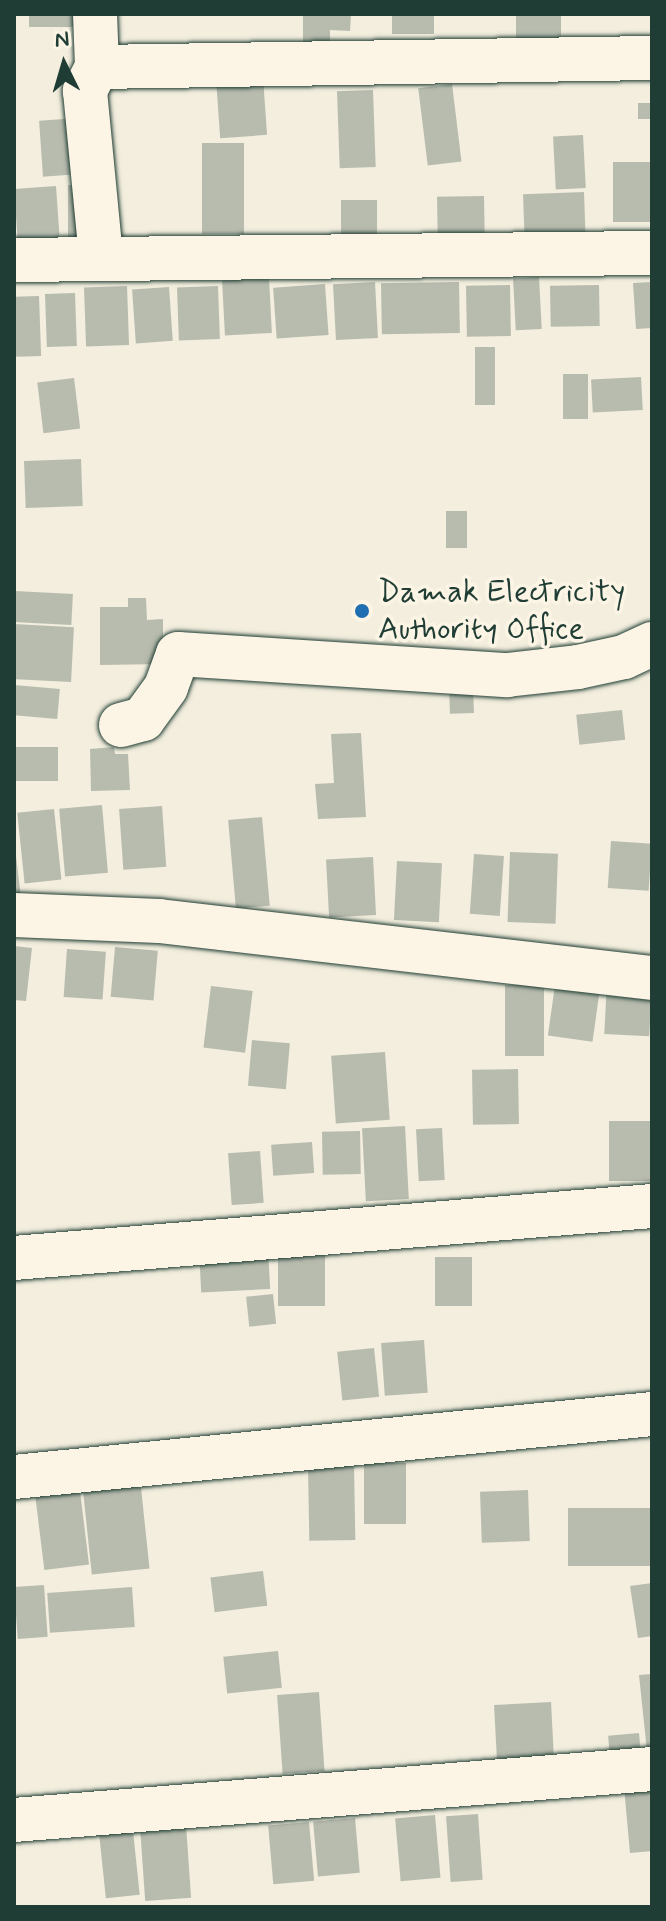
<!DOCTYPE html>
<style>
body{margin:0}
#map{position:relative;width:666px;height:1921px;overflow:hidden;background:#f3eede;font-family:Mynerve,sans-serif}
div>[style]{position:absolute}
.building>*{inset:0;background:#b8bcae;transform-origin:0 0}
.roads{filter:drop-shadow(0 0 2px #1f3d34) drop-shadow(0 0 2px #1f3d34)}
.minor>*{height:44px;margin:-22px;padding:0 22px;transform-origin:22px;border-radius:22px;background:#fcf5e5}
.dots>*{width:22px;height:22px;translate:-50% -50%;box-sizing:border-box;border:4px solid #fcf5e5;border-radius:50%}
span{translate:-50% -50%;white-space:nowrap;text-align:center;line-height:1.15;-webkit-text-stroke:7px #fcf5e5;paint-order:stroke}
.poi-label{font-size:32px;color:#1f3d34}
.left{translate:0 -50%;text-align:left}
.frame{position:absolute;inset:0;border:16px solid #1f3d34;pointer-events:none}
.north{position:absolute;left:24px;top:24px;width:80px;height:80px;-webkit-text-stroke:6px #fcf5e5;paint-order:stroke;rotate:355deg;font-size:22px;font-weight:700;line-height:32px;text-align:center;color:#1f3d34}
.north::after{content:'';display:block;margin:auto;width:28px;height:36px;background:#1f3d34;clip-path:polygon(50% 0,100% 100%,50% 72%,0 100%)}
</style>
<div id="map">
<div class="building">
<i style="left:29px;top:14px;width:54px;height:13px"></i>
<i style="clip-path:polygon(303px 14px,351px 14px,350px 31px,330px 30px,330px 50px,303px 50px)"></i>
<i style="left:392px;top:14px;width:42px;height:20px"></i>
<i style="left:516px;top:14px;width:45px;height:42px"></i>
<i style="left:263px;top:77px;width:58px;height:47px;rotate:86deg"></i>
<i style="left:452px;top:84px;width:78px;height:34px;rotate:83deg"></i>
<i style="left:373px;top:90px;width:77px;height:36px;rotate:88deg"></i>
<i style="left:652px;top:103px;width:16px;height:14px;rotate:90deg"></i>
<i style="left:79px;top:118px;width:56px;height:40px;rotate:86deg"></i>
<i style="left:583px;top:135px;width:53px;height:30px;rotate:87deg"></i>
<i style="left:202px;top:143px;width:42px;height:91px"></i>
<i style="left:652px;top:162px;width:60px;height:39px;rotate:90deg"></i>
<i style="clip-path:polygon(68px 185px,92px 189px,97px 249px,68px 250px)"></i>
<i style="left:56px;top:186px;width:67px;height:42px;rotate:86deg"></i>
<i style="left:584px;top:192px;width:46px;height:61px;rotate:88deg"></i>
<i style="left:484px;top:196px;width:50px;height:47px;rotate:89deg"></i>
<i style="left:341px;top:200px;width:36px;height:46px"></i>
<i style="left:539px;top:277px;width:52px;height:26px;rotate:87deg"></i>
<i style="left:269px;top:278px;width:55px;height:47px;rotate:87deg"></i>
<i style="left:375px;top:282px;width:56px;height:42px;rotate:87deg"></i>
<i style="left:459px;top:282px;width:51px;height:78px;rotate:89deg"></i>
<i style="clip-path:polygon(652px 282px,652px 328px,636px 329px,633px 283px)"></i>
<i style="left:325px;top:284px;width:51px;height:52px;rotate:86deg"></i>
<i style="left:510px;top:285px;width:51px;height:44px;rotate:89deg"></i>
<i style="left:599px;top:285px;width:41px;height:49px;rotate:89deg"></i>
<i style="left:127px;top:286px;width:59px;height:43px;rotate:88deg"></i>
<i style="left:218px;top:286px;width:53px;height:41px;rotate:88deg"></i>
<i style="left:169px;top:287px;width:54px;height:37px;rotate:86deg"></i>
<i style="left:75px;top:293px;width:53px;height:30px;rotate:88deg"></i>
<i style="left:39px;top:296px;width:60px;height:25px;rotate:88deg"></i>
<i style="left:475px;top:347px;width:20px;height:58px"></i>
<i style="left:563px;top:374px;width:25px;height:45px"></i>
<i style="left:641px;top:377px;width:33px;height:50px;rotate:87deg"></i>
<i style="left:74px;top:378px;width:51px;height:37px;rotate:83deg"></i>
<i style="left:81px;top:459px;width:47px;height:57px;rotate:88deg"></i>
<i style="left:446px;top:511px;width:21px;height:37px"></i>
<i style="left:15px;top:591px;width:58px;height:31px;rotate:3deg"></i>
<i style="clip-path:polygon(128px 598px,146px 598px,147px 620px,163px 619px,163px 664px,100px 665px,100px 607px,128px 607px)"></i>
<i style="left:14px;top:624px;width:60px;height:55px;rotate:3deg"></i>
<i style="left:14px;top:685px;width:46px;height:30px;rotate:5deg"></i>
<i style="left:473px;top:686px;width:27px;height:24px;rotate:88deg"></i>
<i style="left:622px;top:710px;width:30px;height:46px;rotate:84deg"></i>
<i style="clip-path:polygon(361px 733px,366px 817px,318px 819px,315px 784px,334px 783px,331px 734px)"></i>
<i style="left:14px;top:747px;width:44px;height:34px"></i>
<i style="clip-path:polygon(114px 747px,115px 754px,128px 754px,130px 790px,91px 791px,90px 749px)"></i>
<i style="left:102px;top:805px;width:68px;height:43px;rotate:85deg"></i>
<i style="left:162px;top:806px;width:61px;height:43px;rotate:86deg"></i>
<i style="left:54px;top:809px;width:71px;height:37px;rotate:84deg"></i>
<i style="left:262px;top:817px;width:89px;height:34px;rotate:85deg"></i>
<i style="clip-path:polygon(14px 839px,21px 898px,14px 899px)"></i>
<i style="left:611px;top:841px;width:41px;height:47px;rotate:4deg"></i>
<i style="left:510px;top:852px;width:48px;height:70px;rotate:2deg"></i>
<i style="left:474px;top:854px;width:30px;height:60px;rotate:4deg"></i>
<i style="left:373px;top:857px;width:58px;height:47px;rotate:87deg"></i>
<i style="left:397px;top:861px;width:45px;height:59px;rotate:3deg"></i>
<i style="clip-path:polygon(14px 946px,32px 948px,26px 1001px,14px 1000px)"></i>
<i style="left:115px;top:947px;width:43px;height:50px;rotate:5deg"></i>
<i style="left:67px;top:949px;width:39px;height:48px;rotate:4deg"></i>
<i style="left:607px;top:982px;width:45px;height:52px;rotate:3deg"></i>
<i style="left:505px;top:985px;width:39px;height:71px"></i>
<i style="left:555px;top:985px;width:45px;height:51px;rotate:8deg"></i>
<i style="left:211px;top:986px;width:42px;height:62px;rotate:7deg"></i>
<i style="left:252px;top:1040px;width:38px;height:46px;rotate:5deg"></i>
<i style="left:385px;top:1052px;width:68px;height:54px;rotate:86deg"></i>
<i style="left:518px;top:1069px;width:55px;height:46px;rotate:89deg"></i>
<i style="left:652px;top:1121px;width:60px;height:43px;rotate:90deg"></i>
<i style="left:405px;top:1126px;width:73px;height:43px;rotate:87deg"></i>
<i style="left:442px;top:1128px;width:52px;height:26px;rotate:87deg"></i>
<i style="left:360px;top:1131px;width:43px;height:38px;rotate:89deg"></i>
<i style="left:312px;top:1142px;width:31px;height:41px;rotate:86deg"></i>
<i style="left:260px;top:1151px;width:52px;height:32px;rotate:86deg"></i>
<i style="left:268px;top:1248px;width:41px;height:69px;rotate:87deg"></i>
<i style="left:278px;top:1248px;width:47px;height:58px"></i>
<i style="left:435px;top:1257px;width:37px;height:49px"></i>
<i style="left:273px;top:1294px;width:30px;height:27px;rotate:84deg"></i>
<i style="left:424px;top:1340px;width:53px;height:43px;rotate:86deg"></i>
<i style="left:374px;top:1348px;width:49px;height:37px;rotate:84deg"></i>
<i style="left:364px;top:1463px;width:42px;height:61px"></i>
<i style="left:354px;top:1465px;width:75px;height:46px;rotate:89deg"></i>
<i style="left:140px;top:1478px;width:91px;height:58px;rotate:84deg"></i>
<i style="left:528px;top:1490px;width:51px;height:48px;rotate:88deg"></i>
<i style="left:80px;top:1491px;width:74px;height:45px;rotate:83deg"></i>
<i style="left:652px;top:1508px;width:58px;height:84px;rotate:90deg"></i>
<i style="left:263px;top:1571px;width:35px;height:53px;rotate:83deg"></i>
<i style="clip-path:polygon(652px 1583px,652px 1636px,638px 1638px,630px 1586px)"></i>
<i style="left:44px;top:1585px;width:52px;height:30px;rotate:86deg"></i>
<i style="left:132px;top:1587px;width:40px;height:85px;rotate:86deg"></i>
<i style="left:278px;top:1651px;width:37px;height:55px;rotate:84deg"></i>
<i style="clip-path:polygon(652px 1674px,652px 1750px,647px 1751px,639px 1675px)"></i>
<i style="left:319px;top:1692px;width:79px;height:42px;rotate:86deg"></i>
<i style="left:551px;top:1702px;width:61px;height:57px;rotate:87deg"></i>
<i style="left:639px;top:1733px;width:21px;height:31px;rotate:85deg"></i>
<i style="clip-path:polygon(652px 1785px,652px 1851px,630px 1853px,624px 1787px)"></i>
<i style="left:478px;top:1814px;width:66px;height:32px;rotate:86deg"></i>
<i style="left:435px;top:1815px;width:63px;height:40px;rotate:85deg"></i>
<i style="left:355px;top:1818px;width:55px;height:42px;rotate:85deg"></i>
<i style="left:309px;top:1822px;width:59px;height:41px;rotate:85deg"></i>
<i style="left:186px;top:1825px;width:73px;height:46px;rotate:86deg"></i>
<i style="left:133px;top:1831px;width:64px;height:34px;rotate:84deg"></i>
</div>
<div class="roads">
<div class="minor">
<i style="left:95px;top:14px;width:53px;rotate:87.8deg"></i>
<i style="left:97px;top:67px;width:27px;rotate:117deg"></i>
<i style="left:85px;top:91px;width:166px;rotate:84.5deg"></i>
<i style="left:97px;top:67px;width:555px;rotate:-0.93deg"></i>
<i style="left:14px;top:260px;width:638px;rotate:-0.63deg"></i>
<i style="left:121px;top:725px;width:23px;rotate:-15deg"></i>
<i style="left:143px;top:719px;width:39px;rotate:-54deg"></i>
<i style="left:166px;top:687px;width:35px;rotate:-70deg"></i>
<i style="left:178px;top:654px;width:330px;rotate:3.7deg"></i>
<i style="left:507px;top:675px;width:71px;rotate:-6.4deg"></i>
<i style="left:578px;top:667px;width:47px;rotate:-12.3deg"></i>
<i style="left:624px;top:657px;width:31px;rotate:-25deg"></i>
<i style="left:14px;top:915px;width:145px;rotate:2.4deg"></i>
<i style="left:159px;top:921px;width:496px;rotate:6.6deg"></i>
<i style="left:14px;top:1258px;width:640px;rotate:-4.66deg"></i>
<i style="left:14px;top:1477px;width:641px;rotate:-5.64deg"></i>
<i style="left:14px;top:1820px;width:640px;rotate:-4.57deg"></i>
</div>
</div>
<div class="dots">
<i style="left:362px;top:611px;background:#1f6fb2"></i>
</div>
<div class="poi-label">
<span class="left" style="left:378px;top:611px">Damak Electricity<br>Authority Office</span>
</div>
<div class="frame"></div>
<div class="north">N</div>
</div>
